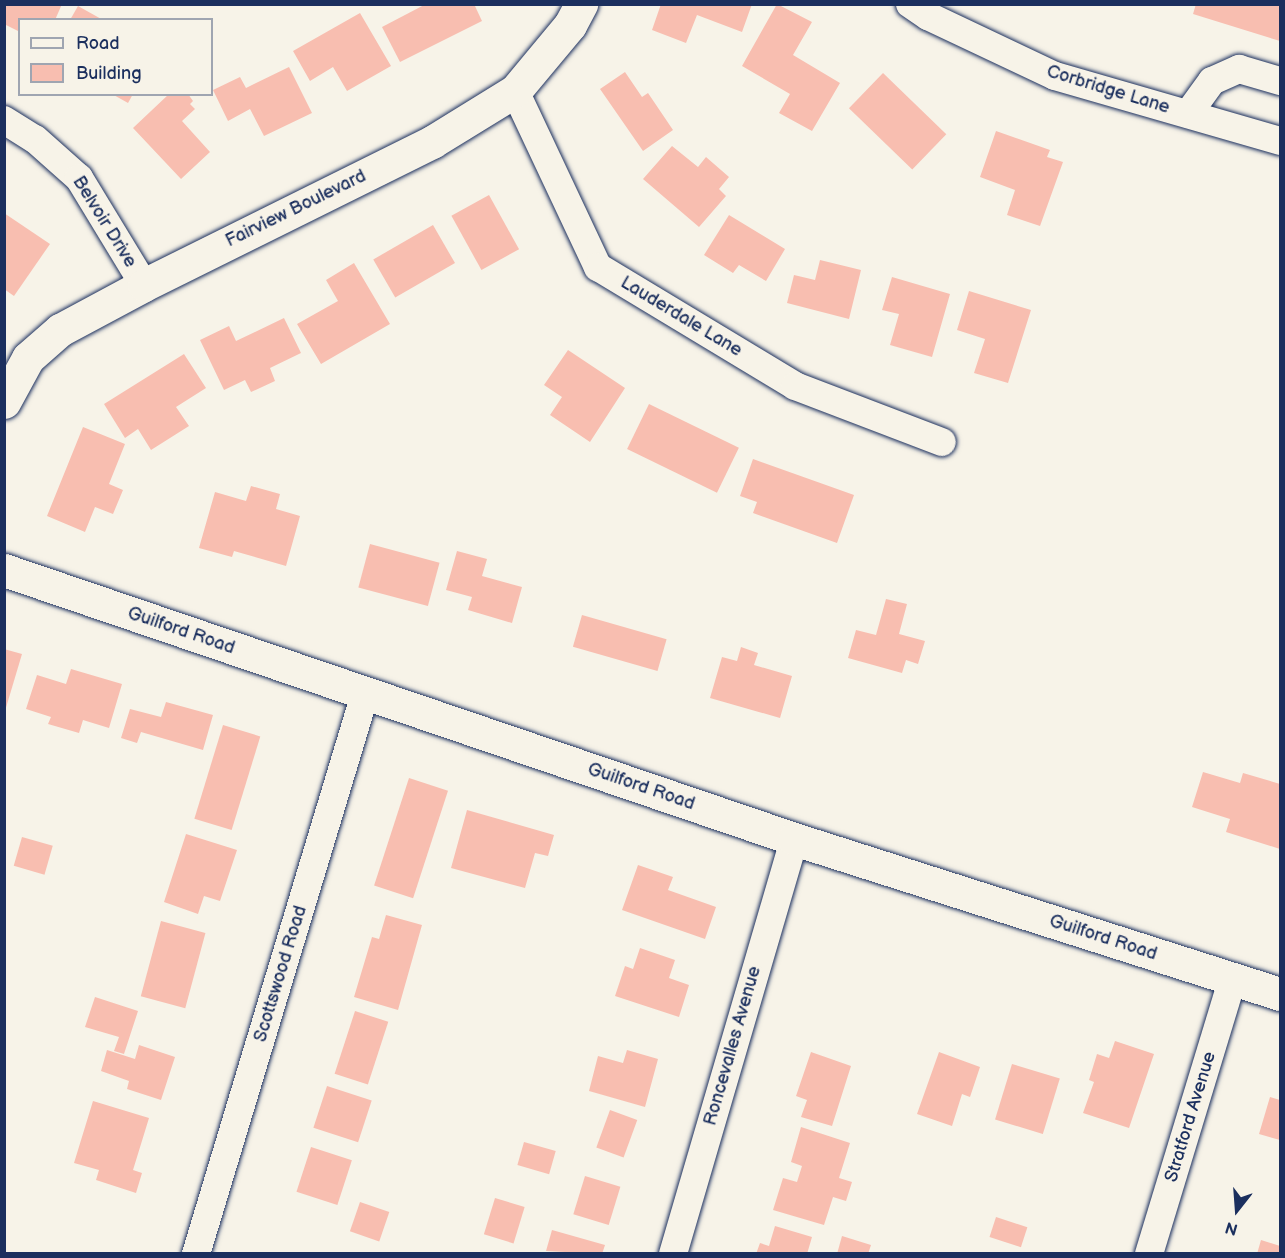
<!DOCTYPE html>
<style>
body{margin:0}
#map{position:relative;width:1285px;height:1258px;overflow:hidden;background:#f7f3e8;font-family:"Balsamiq Sans",sans-serif}
div>[style]{position:absolute}
.building>*{inset:0;background:#f8beb0;transform-origin:0 0}
.roads{filter:drop-shadow(0 0 2px #1b2f5e) drop-shadow(0 0 2px #1b2f5e)}
.minor>*{height:28px;margin:-14px;padding:0 14px;transform-origin:14px;border-radius:14px;background:#f7f3e8}
.tertiary>*{height:33px;margin:-16.5px;padding:0 16.5px;transform-origin:16.5px;border-radius:16.5px;background:#f7f3e8}
span{translate:-50% -50%;white-space:nowrap;text-align:center;line-height:1.15;-webkit-text-stroke:5px #f7f3e8;paint-order:stroke}
.street-label{font-size:18px;color:#1b2f5e}
.frame{position:absolute;inset:0;border:6px solid #1b2f5e;pointer-events:none}
.legend{position:absolute;left:18px;top:18px;width:195px;height:78px;box-sizing:border-box;background:#f7f3e8;border:2px solid #9fa5b1;margin:0;padding:8px 10px;list-style:none;font-size:18px;color:#1b2f5e}
.legend li{display:flex;align-items:center;gap:12px;height:30px}
.legend b{width:30px;border:2px solid #9fa5b1}
.north{position:absolute;left:1207px;top:1180px;width:60px;height:60px;-webkit-text-stroke:4px #f7f3e8;paint-order:stroke;rotate:197deg;font-size:16px;font-weight:700;line-height:24px;text-align:center;color:#1b2f5e}
.north::after{content:'';display:block;margin:auto;width:21px;height:27px;background:#1b2f5e;clip-path:polygon(50% 0,100% 100%,50% 72%,0 100%)}
</style>
<div id="map">
<div class="building">
<i style="clip-path:polygon(4px 4px,62px 4px,55px 20px,20px 20px,20px 32px,4px 24px)"></i>
<i style="clip-path:polygon(426px 4px,474px 4px,482px 21px,400px 62px,382px 27px)"></i>
<i style="clip-path:polygon(661px 4px,752px 4px,742px 32px,697px 15px,686px 43px,652px 30px)"></i>
<i style="clip-path:polygon(777px 4px,812px 22px,793px 55px,840px 83px,812px 131px,779px 113px,790px 94px,742px 66px)"></i>
<i style="clip-path:polygon(1196px 4px,1280px 4px,1280px 41px,1193px 14px)"></i>
<i style="clip-path:polygon(78px 6px,103px 20px,70px 20px)"></i>
<i style="clip-path:polygon(360px 13px,391px 66px,347px 91px,333px 67px,310px 81px,293px 51px)"></i>
<i style="clip-path:polygon(289px 67px,312px 113px,264px 136px,250px 109px,228px 121px,213px 90px,240px 77px,246px 88px)"></i>
<i style="clip-path:polygon(625px 72px,642px 97px,648px 93px,673px 130px,643px 151px,600px 89px)"></i>
<i style="left:883px;top:73px;width:88px;height:49px;rotate:44deg"></i>
<i style="clip-path:polygon(112px 94px,133px 94px,128px 103px)"></i>
<i style="clip-path:polygon(169px 94px,188px 94px,193px 101px,190px 104px,195px 109px,182px 121px,210px 152px,181px 179px,133px 128px)"></i>
<i style="clip-path:polygon(996px 131px,1050px 150px,1047px 157px,1063px 162px,1040px 226px,1007px 215px,1015px 190px,980px 177px)"></i>
<i style="clip-path:polygon(672px 146px,698px 167px,706px 157px,729px 177px,719px 189px,726px 196px,699px 227px,643px 179px)"></i>
<i style="left:489px;top:195px;width:62px;height:43px;rotate:61deg"></i>
<i style="clip-path:polygon(4px 213px,50px 244px,14px 296px,4px 289px)"></i>
<i style="clip-path:polygon(729px 215px,785px 249px,766px 281px,739px 265px,733px 273px,704px 255px)"></i>
<i style="left:433px;top:225px;width:44px;height:69px;rotate:60deg"></i>
<i style="clip-path:polygon(820px 260px,861px 270px,849px 319px,787px 303px,794px 275px,815px 280px)"></i>
<i style="clip-path:polygon(354px 263px,390px 324px,321px 364px,297px 324px,338px 301px,326px 280px)"></i>
<i style="clip-path:polygon(892px 277px,950px 294px,932px 357px,890px 345px,899px 314px,882px 310px)"></i>
<i style="clip-path:polygon(969px 291px,1031px 310px,1008px 383px,974px 373px,985px 339px,957px 330px)"></i>
<i style="clip-path:polygon(284px 318px,301px 353px,270px 368px,275px 381px,251px 392px,245px 380px,224px 390px,200px 340px,229px 326px,236px 341px)"></i>
<i style="clip-path:polygon(568px 350px,625px 388px,590px 442px,550px 415px,562px 397px,544px 385px)"></i>
<i style="clip-path:polygon(184px 354px,206px 388px,176px 407px,189px 426px,151px 450px,138px 429px,125px 438px,104px 404px)"></i>
<i style="left:649px;top:404px;width:100px;height:50px;rotate:26deg"></i>
<i style="clip-path:polygon(83px 427px,125px 444px,109px 484px,123px 490px,113px 514px,95px 507px,85px 532px,47px 516px)"></i>
<i style="clip-path:polygon(753px 459px,854px 495px,837px 543px,753px 513px,757px 502px,740px 496px)"></i>
<i style="clip-path:polygon(251px 486px,280px 494px,276px 509px,300px 516px,286px 566px,234px 551px,232px 557px,199px 548px,215px 492px,246px 501px)"></i>
<i style="left:370px;top:544px;width:72px;height:45px;rotate:15deg"></i>
<i style="clip-path:polygon(457px 551px,487px 559px,482px 576px,522px 587px,512px 623px,468px 610px,472px 597px,446px 590px)"></i>
<i style="clip-path:polygon(886px 599px,907px 604px,899px 634px,925px 641px,918px 664px,906px 660px,902px 673px,848px 658px,856px 630px,876px 635px)"></i>
<i style="left:582px;top:615px;width:88px;height:33px;rotate:16deg"></i>
<i style="clip-path:polygon(741px 647px,758px 653px,754px 665px,792px 676px,780px 718px,710px 698px,722px 657px,737px 661px)"></i>
<i style="clip-path:polygon(4px 649px,22px 654px,5px 711px,4px 711px)"></i>
<i style="clip-path:polygon(71px 669px,122px 684px,109px 728px,83px 720px,79px 733px,48px 724px,51px 717px,26px 709px,37px 675px,66px 684px)"></i>
<i style="clip-path:polygon(166px 702px,213px 715px,203px 750px,141px 732px,137px 743px,121px 738px,130px 709px,161px 717px)"></i>
<i style="left:223px;top:725px;width:39px;height:98px;rotate:17deg"></i>
<i style="clip-path:polygon(1203px 772px,1240px 783px,1243px 773px,1280px 784px,1280px 849px,1226px 832px,1230px 819px,1192px 807px)"></i>
<i style="left:409px;top:778px;width:41px;height:113px;rotate:18deg"></i>
<i style="clip-path:polygon(467px 810px,554px 835px,548px 856px,535px 853px,525px 888px,451px 868px)"></i>
<i style="clip-path:polygon(186px 834px,237px 850px,220px 901px,204px 896px,198px 914px,164px 902px)"></i>
<i style="left:22px;top:837px;width:32px;height:30px;rotate:16deg"></i>
<i style="clip-path:polygon(638px 865px,673px 877px,668px 890px,716px 907px,705px 939px,622px 910px)"></i>
<i style="clip-path:polygon(386px 915px,422px 925px,398px 1010px,354px 997px,372px 937px,379px 939px)"></i>
<i style="left:161px;top:921px;width:46px;height:78px;rotate:15deg"></i>
<i style="clip-path:polygon(640px 948px,675px 960px,669px 978px,689px 985px,679px 1017px,615px 996px,625px 966px,633px 969px)"></i>
<i style="clip-path:polygon(95px 997px,138px 1011px,124px 1054px,114px 1051px,119px 1037px,85px 1027px)"></i>
<i style="left:355px;top:1011px;width:35px;height:66px;rotate:18deg"></i>
<i style="clip-path:polygon(1115px 1041px,1154px 1054px,1129px 1128px,1083px 1113px,1094px 1082px,1089px 1080px,1097px 1054px,1109px 1058px)"></i>
<i style="clip-path:polygon(139px 1045px,175px 1057px,161px 1100px,127px 1089px,129px 1081px,101px 1071px,107px 1050px,135px 1059px)"></i>
<i style="clip-path:polygon(627px 1050px,658px 1059px,645px 1107px,589px 1091px,598px 1056px,623px 1063px)"></i>
<i style="clip-path:polygon(811px 1052px,851px 1066px,832px 1126px,801px 1117px,807px 1100px,796px 1096px)"></i>
<i style="clip-path:polygon(939px 1052px,980px 1067px,970px 1097px,962px 1094px,952px 1126px,917px 1114px)"></i>
<i style="left:1012px;top:1064px;width:50px;height:58px;rotate:17deg"></i>
<i style="left:327px;top:1086px;width:47px;height:44px;rotate:18deg"></i>
<i style="clip-path:polygon(1270px 1097px,1280px 1100px,1280px 1140px,1259px 1134px)"></i>
<i style="clip-path:polygon(93px 1101px,149px 1118px,133px 1170px,142px 1173px,136px 1193px,96px 1180px,99px 1170px,74px 1163px)"></i>
<i style="left:610px;top:1110px;width:29px;height:40px;rotate:20deg"></i>
<i style="clip-path:polygon(801px 1127px,850px 1143px,839px 1178px,852px 1182px,846px 1201px,833px 1197px,824px 1225px,773px 1210px,783px 1178px,797px 1182px,802px 1166px,791px 1162px)"></i>
<i style="left:524px;top:1142px;width:33px;height:24px;rotate:16deg"></i>
<i style="left:311px;top:1147px;width:43px;height:47px;rotate:18deg"></i>
<i style="left:585px;top:1176px;width:37px;height:40px;rotate:17deg"></i>
<i style="left:495px;top:1198px;width:31px;height:38px;rotate:17deg"></i>
<i style="left:360px;top:1202px;width:31px;height:31px;rotate:19deg"></i>
<i style="left:996px;top:1217px;width:33px;height:21px;rotate:18deg"></i>
<i style="clip-path:polygon(775px 1226px,812px 1237px,807px 1254px,756px 1254px,760px 1243px,769px 1246px)"></i>
<i style="clip-path:polygon(552px 1230px,605px 1245px,602px 1254px,546px 1251px)"></i>
<i style="clip-path:polygon(842px 1236px,871px 1245px,868px 1254px,837px 1254px)"></i>
<i style="clip-path:polygon(1261px 1240px,1280px 1246px,1280px 1254px,1257px 1254px)"></i>
</div>
<div class="roads">
<div class="minor">
<i style="left:910px;top:4px;width:22px;rotate:34deg"></i>
<i style="left:928px;top:16px;width:140px;rotate:25.3deg"></i>
<i style="left:1055px;top:76px;width:234px;rotate:16.1deg"></i>
<i style="left:515px;top:91px;width:195px;rotate:64.8deg"></i>
<i style="left:598px;top:267px;width:230px;rotate:31.1deg"></i>
<i style="left:795px;top:386px;width:157px;rotate:20.9deg"></i>
<i style="left:1188px;top:114px;width:41px;rotate:-54deg"></i>
<i style="left:1212px;top:81px;width:30px;rotate:-24deg"></i>
<i style="left:1239px;top:69px;width:43px;rotate:16.3deg"></i>
<i style="left:4px;top:120px;width:36px;rotate:32deg"></i>
<i style="left:35px;top:139px;width:59px;rotate:41.6deg"></i>
<i style="left:79px;top:178px;width:125px;rotate:58.7deg"></i>
<i style="left:196px;top:1254px;width:585px;rotate:-73.21deg"></i>
<i style="left:673px;top:1254px;width:432px;rotate:-73.7deg"></i>
<i style="left:1149px;top:1254px;width:286px;rotate:-73.1deg"></i>
</div>
<div class="tertiary">
<i style="left:4px;top:402px;width:50px;rotate:-61.4deg"></i>
<i style="left:28px;top:358px;width:43px;rotate:-41.2deg"></i>
<i style="left:60px;top:330px;width:95px;rotate:-28.2deg"></i>
<i style="left:144px;top:285px;width:322px;rotate:-26.4deg"></i>
<i style="left:432px;top:142px;width:97px;rotate:-31.6deg"></i>
<i style="left:515px;top:91px;width:86px;rotate:-50.2deg"></i>
<i style="left:570px;top:25px;width:24px;rotate:-62deg"></i>
<i style="left:4px;top:570px;width:835px;rotate:18.8deg"></i>
<i style="left:794px;top:839px;width:510px;rotate:17.69deg"></i>
</div>
</div>
<div class="street-label">
<span style="left:1108px;top:90px;rotate:17deg">Corbridge Lane</span>
<span style="left:296px;top:209px;rotate:-26deg">Fairview Boulevard</span>
<span style="left:104px;top:222px;rotate:58deg">Belvoir Drive</span>
<span style="left:681px;top:317px;rotate:31deg">Lauderdale Lane</span>
<span style="left:181px;top:631px;rotate:19deg">Guilford Road</span>
<span style="left:641px;top:787px;rotate:19deg">Guilford Road</span>
<span style="left:1103px;top:938px;rotate:18deg">Guilford Road</span>
<span style="left:281px;top:974px;rotate:-73deg">Scottswood Road</span>
<span style="left:733px;top:1046px;rotate:-74deg">Roncevalles Avenue</span>
<span style="left:1191px;top:1117px;rotate:-73deg">Stratford Avenue</span>
</div>
<div class="frame"></div>
<ul class="legend">
<li><b style="height:8px;background:#f7f3e8"></b>Road</li>
<li><b style="height:16px;background:#f8beb0"></b>Building</li>
</ul>
<div class="north">N</div>
</div>
